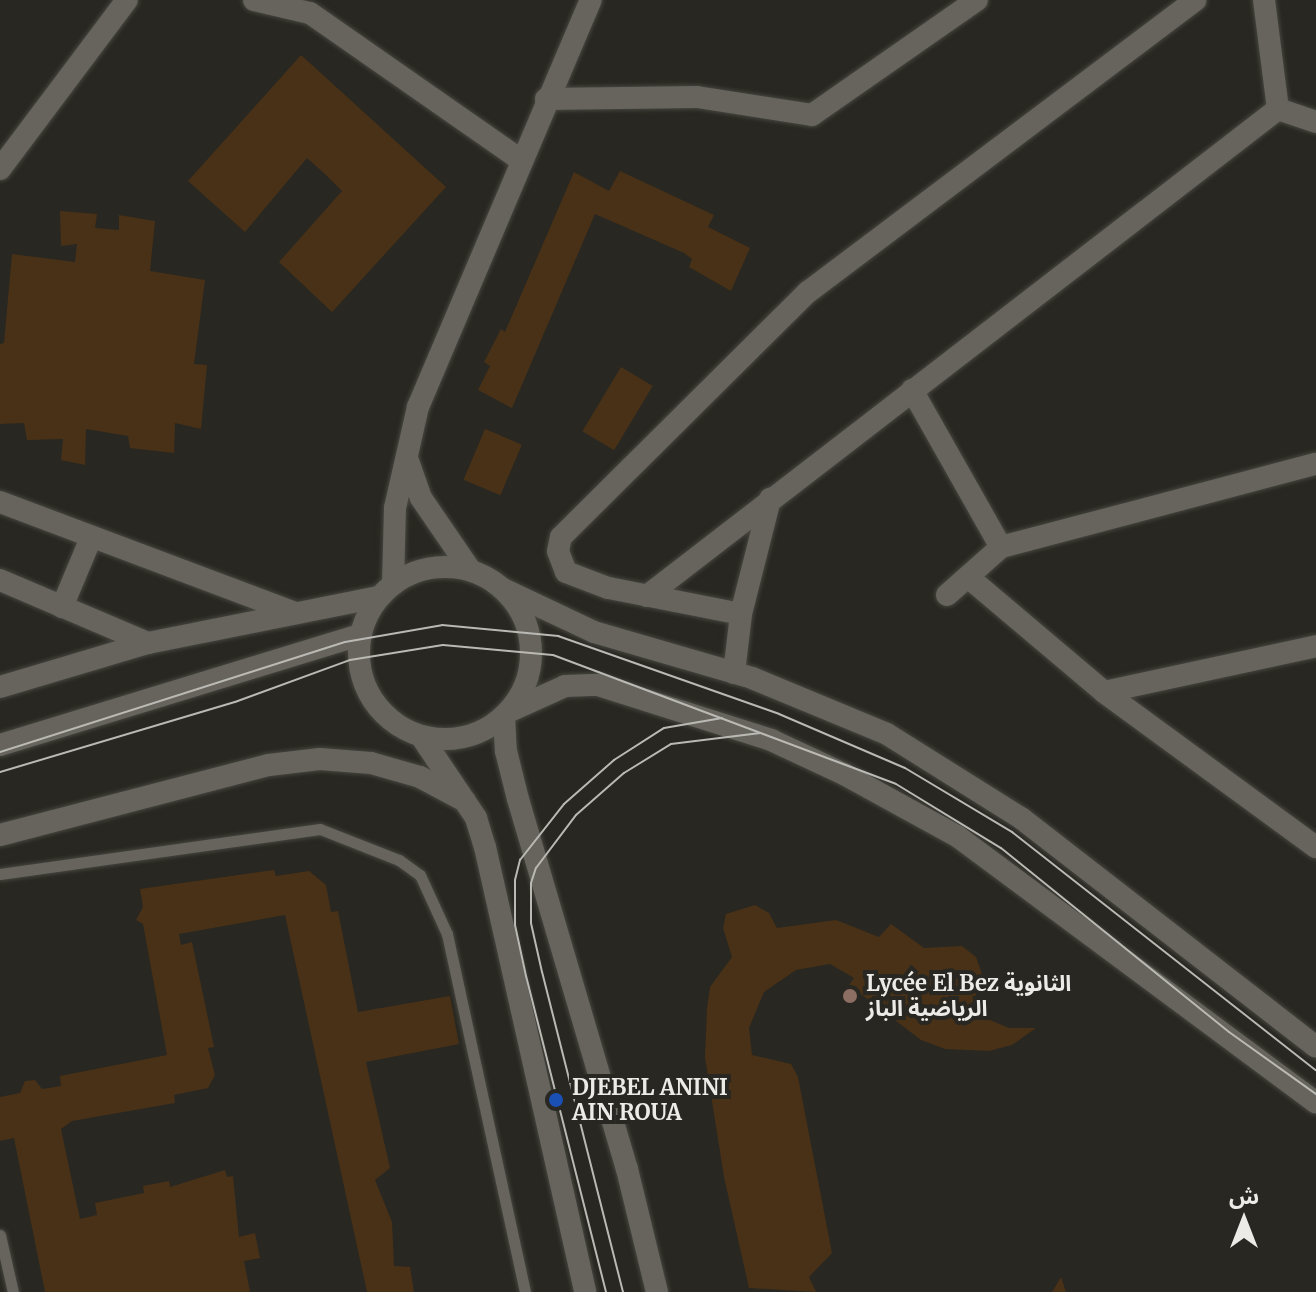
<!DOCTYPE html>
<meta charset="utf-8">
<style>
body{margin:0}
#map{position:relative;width:1316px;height:1292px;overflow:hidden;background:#282721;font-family:Merriweather,"Noto Sans Arabic",serif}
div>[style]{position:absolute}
.building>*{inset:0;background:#483117;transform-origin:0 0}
.roads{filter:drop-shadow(0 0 2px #46453f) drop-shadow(0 0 2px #46453f)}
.service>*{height:11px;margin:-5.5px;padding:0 5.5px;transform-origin:5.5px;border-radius:5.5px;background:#66645d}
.minor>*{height:22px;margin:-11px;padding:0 11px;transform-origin:11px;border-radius:11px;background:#66645d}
.tertiary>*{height:22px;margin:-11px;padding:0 11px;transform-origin:11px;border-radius:11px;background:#66645d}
.secondary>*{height:22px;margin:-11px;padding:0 11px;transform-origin:11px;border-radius:11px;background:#66645d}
.secondary>.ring{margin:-11px;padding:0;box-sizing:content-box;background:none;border:22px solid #66645d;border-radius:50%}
.tram>*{height:2px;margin:-1px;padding:0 1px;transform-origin:1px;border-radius:1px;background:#bab9b4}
.dots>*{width:22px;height:22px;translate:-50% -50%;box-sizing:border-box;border:4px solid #282721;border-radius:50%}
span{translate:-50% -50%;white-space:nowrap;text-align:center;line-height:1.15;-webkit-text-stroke:8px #282721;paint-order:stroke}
.poi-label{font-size:22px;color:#ecebe7;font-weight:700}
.left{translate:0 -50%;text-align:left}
.north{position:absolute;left:1204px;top:1180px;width:80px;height:80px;-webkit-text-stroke:6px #282721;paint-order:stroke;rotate:0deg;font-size:22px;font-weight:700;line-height:32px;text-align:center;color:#ecebe7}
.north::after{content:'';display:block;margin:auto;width:28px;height:36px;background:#ecebe7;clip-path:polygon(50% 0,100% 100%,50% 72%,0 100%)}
</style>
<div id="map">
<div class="building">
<i style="clip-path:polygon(301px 55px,446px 187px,332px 312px,279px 262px,342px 191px,326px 175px,307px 158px,245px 232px,188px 181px)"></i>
<i style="clip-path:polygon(620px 171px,714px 215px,708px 227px,750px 248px,731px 291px,689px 267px,692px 259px,684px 253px,595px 214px,512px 408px,478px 390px,490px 366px,484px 362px,501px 329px,505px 332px,574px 172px,609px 191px)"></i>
<i style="clip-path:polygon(60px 211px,97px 214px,95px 228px,119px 230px,119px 215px,155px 221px,150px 271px,205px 280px,194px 364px,207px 365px,201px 429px,175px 423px,174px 453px,130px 448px,128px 436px,86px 429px,85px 465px,61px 460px,63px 439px,27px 440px,24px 423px,0 424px,0 344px,4px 343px,12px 254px,75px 262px,77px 244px,61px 246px)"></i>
<i style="left:621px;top:367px;width:37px;height:75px;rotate:31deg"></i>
<i style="left:485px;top:429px;width:40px;height:55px;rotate:23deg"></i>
<i style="clip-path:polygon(274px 870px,276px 876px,309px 871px,326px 885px,331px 912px,338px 911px,358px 1012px,450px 996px,459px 1044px,366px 1062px,390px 1168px,375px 1180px,392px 1222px,394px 1266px,410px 1267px,414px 1292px,367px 1292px,285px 915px,179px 934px,181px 945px,192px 942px,214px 1047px,208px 1048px,215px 1075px,208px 1088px,174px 1095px,175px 1103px,72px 1121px,61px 1129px,80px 1219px,97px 1215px,95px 1203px,144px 1193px,143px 1186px,169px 1181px,170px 1187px,225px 1170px,227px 1177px,233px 1176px,239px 1237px,255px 1233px,260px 1258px,244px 1261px,250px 1292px,45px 1292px,14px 1138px,0 1141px,0 1097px,20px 1093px,25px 1081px,35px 1080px,42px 1089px,61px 1086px,60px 1076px,167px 1055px,143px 924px,136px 920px,143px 907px,140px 889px)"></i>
<i style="clip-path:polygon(755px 905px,769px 913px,777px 928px,836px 920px,879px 937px,891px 924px,924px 948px,962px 946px,976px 957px,983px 977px,969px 1011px,1009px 1028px,1036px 1028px,1012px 1045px,989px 1051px,945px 1049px,921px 1040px,849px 985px,854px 978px,830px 964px,796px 970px,764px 992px,749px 1028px,752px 1055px,791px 1064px,798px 1077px,832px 1253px,809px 1277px,816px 1292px,749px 1288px,724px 1177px,705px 1057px,707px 1009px,710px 987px,732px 957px,723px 928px,726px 914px)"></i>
<i style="clip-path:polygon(1061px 1277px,1066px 1292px,1052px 1292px)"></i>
</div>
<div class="roads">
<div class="service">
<i style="left:0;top:874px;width:323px;rotate:-8deg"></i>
<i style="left:320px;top:829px;width:85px;rotate:21.4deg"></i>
<i style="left:399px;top:860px;width:26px;rotate:36deg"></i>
<i style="left:420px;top:875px;width:65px;rotate:65.4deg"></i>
<i style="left:447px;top:934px;width:366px;rotate:77.7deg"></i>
<i style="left:0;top:1235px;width:58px;rotate:77.2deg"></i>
</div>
<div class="minor">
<i style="left:254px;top:0;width:57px;rotate:13.1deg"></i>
<i style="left:310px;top:13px;width:257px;rotate:34.9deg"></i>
<i style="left:1264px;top:0;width:110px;rotate:82.7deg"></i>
<i style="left:546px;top:99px;width:151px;rotate:-0.8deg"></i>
<i style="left:697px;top:97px;width:116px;rotate:8.9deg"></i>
<i style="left:812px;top:115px;width:201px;rotate:-34.9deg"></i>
<i style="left:1278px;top:109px;width:40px;rotate:18.9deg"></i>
<i style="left:0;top:169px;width:211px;rotate:-53.1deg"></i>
<i style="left:912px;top:390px;width:180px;rotate:60.5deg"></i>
<i style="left:0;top:502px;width:315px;rotate:20.6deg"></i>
<i style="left:968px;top:577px;width:178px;rotate:40.2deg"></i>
<i style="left:1104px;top:692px;width:263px;rotate:36.2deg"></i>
<i style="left:0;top:580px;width:161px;rotate:23.1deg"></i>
<i style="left:947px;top:595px;width:72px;rotate:-41.6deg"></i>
<i style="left:1001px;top:547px;width:326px;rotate:-14.8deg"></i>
<i style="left:647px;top:596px;width:797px;rotate:-37.66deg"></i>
<i style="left:62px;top:607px;width:75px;rotate:-67.2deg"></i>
<i style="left:741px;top:614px;width:136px;rotate:-168.9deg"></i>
<i style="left:608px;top:588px;width:45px;rotate:-159.1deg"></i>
<i style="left:566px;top:572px;width:22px;rotate:-111deg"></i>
<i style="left:558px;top:551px;width:14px;rotate:-78deg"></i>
<i style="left:561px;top:537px;width:348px;rotate:-44.8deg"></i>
<i style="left:808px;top:292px;width:485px;rotate:-37deg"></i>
<i style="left:734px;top:673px;width:59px;rotate:-83.2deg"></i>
<i style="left:741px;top:614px;width:119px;rotate:-75.8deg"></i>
<i style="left:1104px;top:692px;width:217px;rotate:-12.2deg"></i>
<i style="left:0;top:835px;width:278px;rotate:-14.6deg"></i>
<i style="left:269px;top:765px;width:51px;rotate:-6.7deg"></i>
<i style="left:320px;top:759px;width:51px;rotate:4.5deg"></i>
<i style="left:371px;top:763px;width:51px;rotate:15.9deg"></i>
<i style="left:420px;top:777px;width:51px;rotate:28.1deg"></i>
</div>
<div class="tertiary">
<i style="left:407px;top:458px;width:42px;rotate:70.7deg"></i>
<i style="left:421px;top:498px;width:88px;rotate:55.6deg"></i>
<i style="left:393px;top:584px;width:76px;rotate:-88.5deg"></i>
<i style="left:395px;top:508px;width:104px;rotate:-77.2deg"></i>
<i style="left:418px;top:407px;width:442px;rotate:-67deg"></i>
<i style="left:504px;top:716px;width:35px;rotate:87deg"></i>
<i style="left:506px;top:751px;width:49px;rotate:76deg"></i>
<i style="left:518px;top:799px;width:386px;rotate:73.6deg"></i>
<i style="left:627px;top:1169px;width:127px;rotate:76.3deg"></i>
<i style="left:421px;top:736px;width:99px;rotate:56.1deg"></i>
<i style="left:476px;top:818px;width:30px;rotate:73deg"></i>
<i style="left:485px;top:847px;width:456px;rotate:77.3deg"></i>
</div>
<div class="secondary">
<i class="ring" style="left:359px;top:567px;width:150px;height:150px"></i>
<i style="left:503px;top:589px;width:101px;rotate:25.3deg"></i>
<i style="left:594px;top:632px;width:165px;rotate:16.2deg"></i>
<i style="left:752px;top:678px;width:146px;rotate:22.5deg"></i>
<i style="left:887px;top:734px;width:158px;rotate:32.1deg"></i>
<i style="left:1021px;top:818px;width:373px;rotate:37.8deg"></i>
<i style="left:0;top:687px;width:154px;rotate:-16.6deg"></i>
<i style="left:148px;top:643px;width:236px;rotate:-11.3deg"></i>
<i style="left:510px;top:711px;width:60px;rotate:-24.4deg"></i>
<i style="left:565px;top:686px;width:33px;rotate:-2deg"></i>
<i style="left:598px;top:685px;width:182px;rotate:17.6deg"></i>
<i style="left:771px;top:740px;width:81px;rotate:25deg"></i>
<i style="left:844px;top:774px;width:129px;rotate:28.8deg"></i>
<i style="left:957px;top:836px;width:447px;rotate:36.6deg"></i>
<i style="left:0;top:745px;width:376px;rotate:-17deg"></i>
</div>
</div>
<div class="tram">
<i style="left:0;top:752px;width:362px;rotate:-17.7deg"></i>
<i style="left:345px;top:642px;width:98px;rotate:-9.9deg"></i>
<i style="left:442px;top:625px;width:117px;rotate:5.4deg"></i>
<i style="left:558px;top:636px;width:234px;rotate:19.4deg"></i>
<i style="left:779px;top:714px;width:137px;rotate:23.2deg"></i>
<i style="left:905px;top:768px;width:125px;rotate:30.9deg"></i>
<i style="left:1012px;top:832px;width:386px;rotate:38.1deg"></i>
<i style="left:0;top:772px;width:245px;rotate:-16.6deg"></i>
<i style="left:235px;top:702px;width:122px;rotate:-20.1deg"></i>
<i style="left:350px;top:660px;width:94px;rotate:-9.2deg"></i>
<i style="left:443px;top:645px;width:110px;rotate:5.2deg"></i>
<i style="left:553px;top:655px;width:366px;rotate:20.6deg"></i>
<i style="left:896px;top:784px;width:123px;rotate:31.4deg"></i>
<i style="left:1001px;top:848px;width:293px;rotate:38.9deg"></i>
<i style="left:1229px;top:1032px;width:107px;rotate:35.5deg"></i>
<i style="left:606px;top:1292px;width:326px;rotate:-104.2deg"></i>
<i style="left:526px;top:976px;width:52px;rotate:-102.2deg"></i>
<i style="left:515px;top:925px;width:45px;rotate:-90deg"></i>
<i style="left:515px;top:880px;width:21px;rotate:-76deg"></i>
<i style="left:520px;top:860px;width:71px;rotate:-51.8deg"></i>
<i style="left:564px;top:804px;width:67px;rotate:-41.3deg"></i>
<i style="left:614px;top:760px;width:59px;rotate:-32.6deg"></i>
<i style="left:664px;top:728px;width:59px;rotate:-9.8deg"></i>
<i style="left:623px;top:1292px;width:330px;rotate:-104.2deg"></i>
<i style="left:542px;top:972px;width:50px;rotate:-102.7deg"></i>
<i style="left:531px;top:923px;width:40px;rotate:-90deg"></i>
<i style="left:531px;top:883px;width:16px;rotate:-72deg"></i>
<i style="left:536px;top:868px;width:66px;rotate:-53deg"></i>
<i style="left:576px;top:815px;width:64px;rotate:-41.2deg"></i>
<i style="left:624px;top:773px;width:55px;rotate:-31.7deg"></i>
<i style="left:671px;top:744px;width:90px;rotate:-7deg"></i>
</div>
<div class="dots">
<i style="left:850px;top:996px;background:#8d6e63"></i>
<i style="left:556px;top:1100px;background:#1a4fb4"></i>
</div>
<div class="poi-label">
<span class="left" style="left:866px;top:996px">Lycée El Bez الثانوية<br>الرياضية الباز</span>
<span class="left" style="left:572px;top:1100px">DJEBEL ANINI<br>AIN ROUA</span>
</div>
<div class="north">ش</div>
</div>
